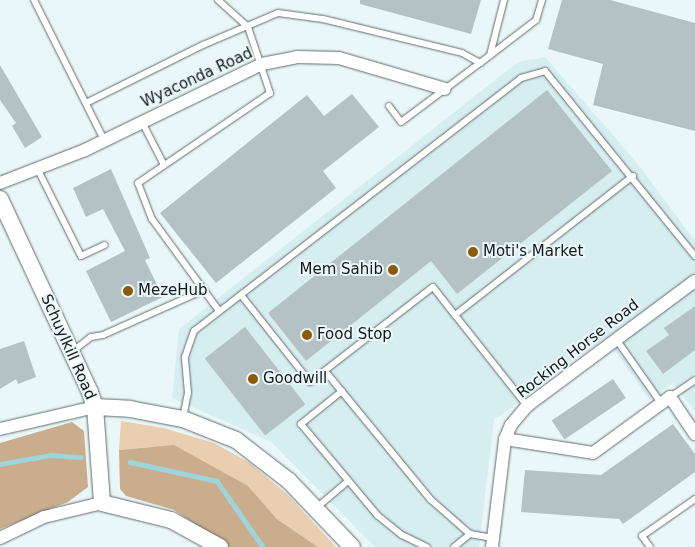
<!DOCTYPE html>
<style>
body{margin:0}
#map{position:relative;width:695px;height:547px;overflow:hidden;background:#eaf7f9;font-family:"DejaVu Sans",sans-serif}
div>[style]{position:absolute}
.built>*{inset:0;background:#d7eef0}
.green>*{inset:0;background:#e9ceaf}
.forest>*{inset:0;background:#c9ad8c}
.stream>*{height:4.5px;margin:-2.25px;padding:0 2.25px;transform-origin:2.25px;border-radius:2.25px;background:#9ed4da}
.building>*{inset:0;background:#b5c2c3;transform-origin:0 0}
.roads{filter:drop-shadow(0 0 1px #606b6d) drop-shadow(0 0 1px #606b6d)}
.service>*{height:6px;margin:-3px;padding:0 3px;transform-origin:3px;border-radius:3px;background:#fff}
.minor>*{height:12px;margin:-6px;padding:0 6px;transform-origin:6px;border-radius:6px;background:#fff}
.tertiary>*{height:16px;margin:-8px;padding:0 8px;transform-origin:8px;border-radius:8px;background:#fff}
.dots>*{width:14px;height:14px;translate:-50% -50%;box-sizing:border-box;border:2px solid #eaf7f9;border-radius:50%}
span{translate:-50% -50%;white-space:nowrap;text-align:center;line-height:1.15;-webkit-text-stroke:4px #eaf7f9;paint-order:stroke}
.street-label{font-size:15px;color:#131818}
.poi-label{font-size:15px;color:#131818}
.left{translate:0 -50%;text-align:left}
.right{translate:-100% -50%;text-align:right}
</style>
<div id="map">
<div class="built">
<i style="clip-path:polygon(545px 57px,638px 164px,695px 241px,695px 412px,673px 383px,650px 400px,605px 338px,494px 420px,479px 547px,375px 547px,271px 442px,172px 398px,179px 329px,518px 62px)"></i>
</div>
<div class="green">
<i style="clip-path:polygon(121px 421px,164px 428px,214px 443px,250px 463px,288px 495px,336px 547px,318px 547px,277px 519px,248px 486px,218px 472px,149px 447px,119px 450px)"></i>
</div>
<div class="forest">
<i style="clip-path:polygon(72px 422px,84px 431px,88px 487px,68px 502px,0 529px,0 443px)"></i>
<i style="clip-path:polygon(174px 445px,248px 486px,277px 519px,318px 547px,229px 547px,174px 510px,126px 496px,120px 489px,119px 450px)"></i>
</div>
<div class="stream">
<i style="left:130px;top:462px;width:89px;rotate:12.3deg"></i>
<i style="left:217px;top:481px;width:80px;rotate:55.1deg"></i>
<i style="left:0;top:464px;width:52px;rotate:-10deg"></i>
<i style="left:51px;top:455px;width:30px;rotate:4deg"></i>
</div>
<div class="building">
<i style="clip-path:polygon(360px 0,481px 0,471px 34px,360px 4px)"></i>
<i style="clip-path:polygon(562px 0,610px 0,695px 23px,695px 131px,593px 105px,603px 64px,548px 49px)"></i>
<i style="clip-path:polygon(0 65px,42px 137px,25px 148px,12px 126px,16px 123px,0 100px)"></i>
<i style="clip-path:polygon(547px 90px,612px 171px,457px 294px,431px 261px,306px 361px,268px 313px)"></i>
<i style="clip-path:polygon(352px 94px,379px 127px,323px 171px,336px 188px,216px 283px,160px 213px,307px 95px,324px 116px)"></i>
<i style="clip-path:polygon(111px 169px,150px 258px,145px 260px,163px 297px,111px 322px,86px 271px,125px 251px,103px 209px,86px 217px,73px 188px)"></i>
<i style="clip-path:polygon(695px 306px,695px 350px,663px 374px,646px 351px,669px 335px,664px 328px)"></i>
<i style="left:245px;top:327px;width:98px;height:51px;rotate:52deg"></i>
<i style="clip-path:polygon(24px 341px,36px 377px,18px 384px,16px 379px,0 389px,0 349px)"></i>
<i style="left:613px;top:379px;width:23px;height:74px;rotate:56deg"></i>
<i style="clip-path:polygon(673px 424px,695px 454px,695px 472px,623px 524px,619px 519px,521px 512px,525px 470px,601px 475px)"></i>
</div>
<div class="roads">
<div class="service">
<i style="left:34px;top:0;width:157px;rotate:63.4deg"></i>
<i style="left:218px;top:0;width:40px;rotate:42deg"></i>
<i style="left:248px;top:27px;width:70px;rotate:71.6deg"></i>
<i style="left:270px;top:93px;width:160px;rotate:145.7deg"></i>
<i style="left:138px;top:183px;width:39px;rotate:69deg"></i>
<i style="left:152px;top:219px;width:114px;rotate:53.9deg"></i>
<i style="left:490px;top:55px;width:57px;rotate:-75.7deg"></i>
<i style="left:86px;top:103px;width:131px;rotate:-26.4deg"></i>
<i style="left:203px;top:45px;width:82px;rotate:-23.1deg"></i>
<i style="left:278px;top:13px;width:45px;rotate:7.6deg"></i>
<i style="left:323px;top:19px;width:143px;rotate:13.7deg"></i>
<i style="left:462px;top:53px;width:21px;rotate:29deg"></i>
<i style="left:480px;top:63px;width:71px;rotate:-37.5deg"></i>
<i style="left:536px;top:20px;width:21px;rotate:-73deg"></i>
<i style="left:389px;top:106px;width:20px;rotate:53deg"></i>
<i style="left:401px;top:122px;width:99px;rotate:-36.8deg"></i>
<i style="left:142px;top:122px;width:48px;rotate:62.9deg"></i>
<i style="left:38px;top:170px;width:96px;rotate:63.4deg"></i>
<i style="left:81px;top:256px;width:26px;rotate:-25deg"></i>
<i style="left:241px;top:295px;width:111px;rotate:51.6deg"></i>
<i style="left:310px;top:382px;width:155px;rotate:-37.7deg"></i>
<i style="left:433px;top:287px;width:36px;rotate:52deg"></i>
<i style="left:455px;top:315px;width:226px;rotate:-38deg"></i>
<i style="left:455px;top:315px;width:116px;rotate:51.6deg"></i>
<i style="left:616px;top:339px;width:78px;rotate:54.9deg"></i>
<i style="left:73px;top:351px;width:23px;rotate:-38deg"></i>
<i style="left:91px;top:337px;width:12px;rotate:-9deg"></i>
<i style="left:103px;top:335px;width:111px;rotate:-24deg"></i>
<i style="left:325px;top:371px;width:166px;rotate:50.6deg"></i>
<i style="left:430px;top:499px;width:53px;rotate:41.2deg"></i>
<i style="left:470px;top:534px;width:23px;rotate:10deg"></i>
<i style="left:342px;top:391px;width:53px;rotate:141.2deg"></i>
<i style="left:301px;top:424px;width:119px;rotate:50.1deg"></i>
<i style="left:377px;top:515px;width:32px;rotate:39deg"></i>
<i style="left:402px;top:535px;width:28px;rotate:26deg"></i>
<i style="left:670px;top:397px;width:30px;rotate:-34deg"></i>
<i style="left:183px;top:418px;width:25px;rotate:-79deg"></i>
<i style="left:188px;top:393px;width:36px;rotate:-95deg"></i>
<i style="left:185px;top:357px;width:28px;rotate:-71deg"></i>
<i style="left:194px;top:331px;width:413px;rotate:-37.7deg"></i>
<i style="left:521px;top:78px;width:25px;rotate:-16deg"></i>
<i style="left:545px;top:71px;width:238px;rotate:51deg"></i>
<i style="left:315px;top:509px;width:43px;rotate:-40.3deg"></i>
<i style="left:454px;top:547px;width:21px;rotate:-39deg"></i>
<i style="left:650px;top:547px;width:14px;rotate:-126deg"></i>
<i style="left:642px;top:536px;width:65px;rotate:-34.9deg"></i>
</div>
<div class="minor">
<i style="left:0;top:183px;width:91px;rotate:-21.2deg"></i>
<i style="left:85px;top:150px;width:197px;rotate:-25.9deg"></i>
<i style="left:262px;top:64px;width:36px;rotate:-11deg"></i>
<i style="left:297px;top:57px;width:42px;rotate:1.4deg"></i>
<i style="left:339px;top:58px;width:110px;rotate:16.3deg"></i>
<i style="left:0;top:429px;width:98px;rotate:-13deg"></i>
<i style="left:505px;top:439px;width:89px;rotate:9deg"></i>
<i style="left:593px;top:453px;width:95px;rotate:-36deg"></i>
<i style="left:670px;top:397px;width:45px;rotate:56deg"></i>
<i style="left:0;top:538px;width:49px;rotate:-25.5deg"></i>
<i style="left:44px;top:517px;width:60px;rotate:-13.6deg"></i>
<i style="left:492px;top:547px;width:109px;rotate:-83.1deg"></i>
<i style="left:505px;top:439px;width:15px;rotate:-67deg"></i>
<i style="left:511px;top:425px;width:25px;rotate:-50deg"></i>
<i style="left:527px;top:406px;width:209px;rotate:-36.7deg"></i>
</div>
<div class="tertiary">
<i style="left:0;top:199px;width:213px;rotate:65deg"></i>
<i style="left:90px;top:392px;width:16px;rotate:72deg"></i>
<i style="left:95px;top:407px;width:96px;rotate:85.8deg"></i>
<i style="left:102px;top:503px;width:71px;rotate:13.8deg"></i>
<i style="left:171px;top:520px;width:56px;rotate:28.9deg"></i>
<i style="left:95px;top:407px;width:35px;rotate:3deg"></i>
<i style="left:130px;top:409px;width:54px;rotate:10.7deg"></i>
<i style="left:183px;top:419px;width:57px;rotate:21.6deg"></i>
<i style="left:236px;top:440px;width:67px;rotate:37.7deg"></i>
<i style="left:289px;top:481px;width:91px;rotate:46.3deg"></i>
</div>
</div>
<div class="dots">
<i style="left:473px;top:252px;background:#8d5b07"></i>
<i style="left:393px;top:270px;background:#8d5b07"></i>
<i style="left:128px;top:291px;background:#8d5b07"></i>
<i style="left:307px;top:335px;background:#8d5b07"></i>
<i style="left:253px;top:379px;background:#8d5b07"></i>
</div>
<div class="street-label">
<span style="left:197px;top:78px;rotate:-25deg">Wyaconda Road</span>
<span style="left:68px;top:347px;rotate:66deg">Schuylkill Road</span>
<span style="left:578px;top:349px;rotate:-38deg">Rocking Horse Road</span>
</div>
<div class="poi-label">
<span class="left" style="left:483px;top:252px">Moti's Market</span>
<span class="right" style="left:383px;top:270px">Mem Sahib</span>
<span class="left" style="left:138px;top:291px">MezeHub</span>
<span class="left" style="left:317px;top:335px">Food Stop</span>
<span class="left" style="left:263px;top:379px">Goodwill</span>
</div>
</div>
